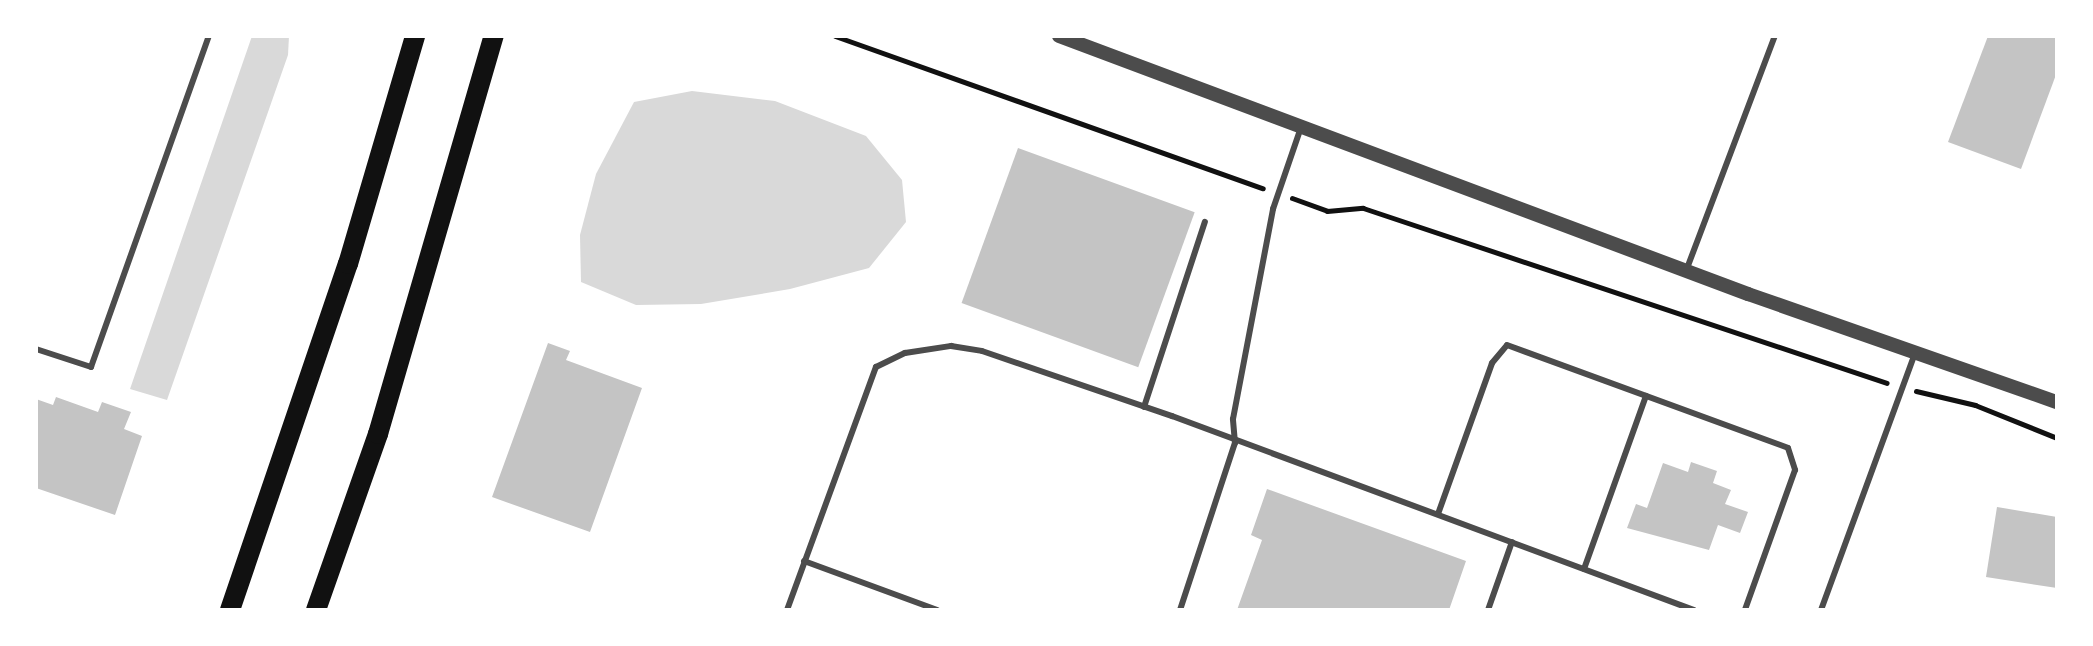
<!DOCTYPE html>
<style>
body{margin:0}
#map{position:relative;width:2093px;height:646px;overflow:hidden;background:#fff;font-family:"Sofia Sans Condensed",sans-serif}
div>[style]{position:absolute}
.water>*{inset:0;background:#d9d9d9}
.building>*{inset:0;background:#c4c4c4;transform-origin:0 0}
.path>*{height:5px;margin:-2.5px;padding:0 2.5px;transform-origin:2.5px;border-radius:2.5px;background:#111}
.service>*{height:6px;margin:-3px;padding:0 3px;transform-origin:3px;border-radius:3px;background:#4c4c4c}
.tertiary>*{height:14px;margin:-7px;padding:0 7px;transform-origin:7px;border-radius:7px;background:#4c4c4c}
.primary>*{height:20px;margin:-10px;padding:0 10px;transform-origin:10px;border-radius:10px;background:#111}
span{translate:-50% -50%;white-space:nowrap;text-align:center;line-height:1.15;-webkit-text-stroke:8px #fff;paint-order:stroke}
.frame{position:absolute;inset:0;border:38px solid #fff;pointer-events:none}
</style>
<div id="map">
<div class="water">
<i style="clip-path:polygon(252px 36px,289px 36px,288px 55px,167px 400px,130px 389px)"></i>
<i style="clip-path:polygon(692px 91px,775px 101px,866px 136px,902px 180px,906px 222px,869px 268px,790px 289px,701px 304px,636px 305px,581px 282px,580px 235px,596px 174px,634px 102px)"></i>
</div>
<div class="building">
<i style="clip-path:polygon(1988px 36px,2057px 36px,2057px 72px,2021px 169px,1948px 142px)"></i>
<i style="left:1018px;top:148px;width:188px;height:165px;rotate:20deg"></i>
<i style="clip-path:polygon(548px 343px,570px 351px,566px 360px,642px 388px,590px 532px,492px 497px)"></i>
<i style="clip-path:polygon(56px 397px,98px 412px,102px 402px,131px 412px,124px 429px,142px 436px,115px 515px,36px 488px,36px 399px,53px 405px)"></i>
<i style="clip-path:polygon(1691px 462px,1717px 471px,1713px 483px,1731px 490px,1725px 504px,1748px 512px,1740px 533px,1718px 525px,1709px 550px,1627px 528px,1636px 504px,1647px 508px,1663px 463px,1688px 472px)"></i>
<i style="clip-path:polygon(1267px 489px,1466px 561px,1449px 610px,1237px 610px,1262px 540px,1251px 535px)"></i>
<i style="clip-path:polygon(1997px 507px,2057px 517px,2057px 588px,1986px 577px)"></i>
</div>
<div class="path">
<i style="left:835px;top:36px;width:454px;rotate:19.6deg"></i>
<i style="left:1292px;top:198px;width:37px;rotate:20deg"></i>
<i style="left:1327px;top:211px;width:36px;rotate:-5deg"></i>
<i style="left:1363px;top:208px;width:552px;rotate:18.47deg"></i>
<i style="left:1916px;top:391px;width:61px;rotate:13.3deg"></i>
<i style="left:1975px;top:405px;width:88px;rotate:21.9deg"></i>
</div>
<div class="service">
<i style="left:1686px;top:271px;width:251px;rotate:-69.3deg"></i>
<i style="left:36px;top:349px;width:58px;rotate:18.1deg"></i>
<i style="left:91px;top:367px;width:351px;rotate:-70.4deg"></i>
<i style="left:1144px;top:407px;width:195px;rotate:-71.8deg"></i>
<i style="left:1438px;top:514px;width:160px;rotate:-70.3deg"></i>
<i style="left:1492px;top:363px;width:23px;rotate:-50deg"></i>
<i style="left:1507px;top:345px;width:299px;rotate:20.1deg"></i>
<i style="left:1788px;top:448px;width:23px;rotate:72deg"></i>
<i style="left:1795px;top:470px;width:149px;rotate:109.7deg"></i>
<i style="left:804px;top:561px;width:142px;rotate:20.2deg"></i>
<i style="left:1584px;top:569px;width:184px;rotate:-70.3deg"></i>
<i style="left:787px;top:610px;width:259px;rotate:-69.9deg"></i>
<i style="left:876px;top:367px;width:32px;rotate:-26deg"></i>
<i style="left:905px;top:353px;width:47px;rotate:-8.7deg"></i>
<i style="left:951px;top:346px;width:31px;rotate:9deg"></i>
<i style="left:982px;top:351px;width:201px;rotate:18.9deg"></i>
<i style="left:1172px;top:416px;width:557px;rotate:20.39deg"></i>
<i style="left:1180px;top:610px;width:176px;rotate:-71.8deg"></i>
<i style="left:1235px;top:443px;width:24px;rotate:-95deg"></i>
<i style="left:1233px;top:419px;width:214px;rotate:-79.2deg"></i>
<i style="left:1273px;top:209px;width:87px;rotate:-71.1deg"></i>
<i style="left:1488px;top:610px;width:72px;rotate:-70.6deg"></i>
<i style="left:1821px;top:610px;width:274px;rotate:-69.9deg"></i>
</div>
<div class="tertiary">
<i style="left:1059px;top:36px;width:736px;rotate:20.53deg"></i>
<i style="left:1748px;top:294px;width:327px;rotate:19.3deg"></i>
</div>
<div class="primary">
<i style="left:230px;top:610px;width:366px;rotate:-71.2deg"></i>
<i style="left:348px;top:264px;width:238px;rotate:-73.6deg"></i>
<i style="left:316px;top:610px;width:187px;rotate:-70.6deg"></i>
<i style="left:378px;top:434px;width:415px;rotate:-73.8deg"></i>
</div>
<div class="frame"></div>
</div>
